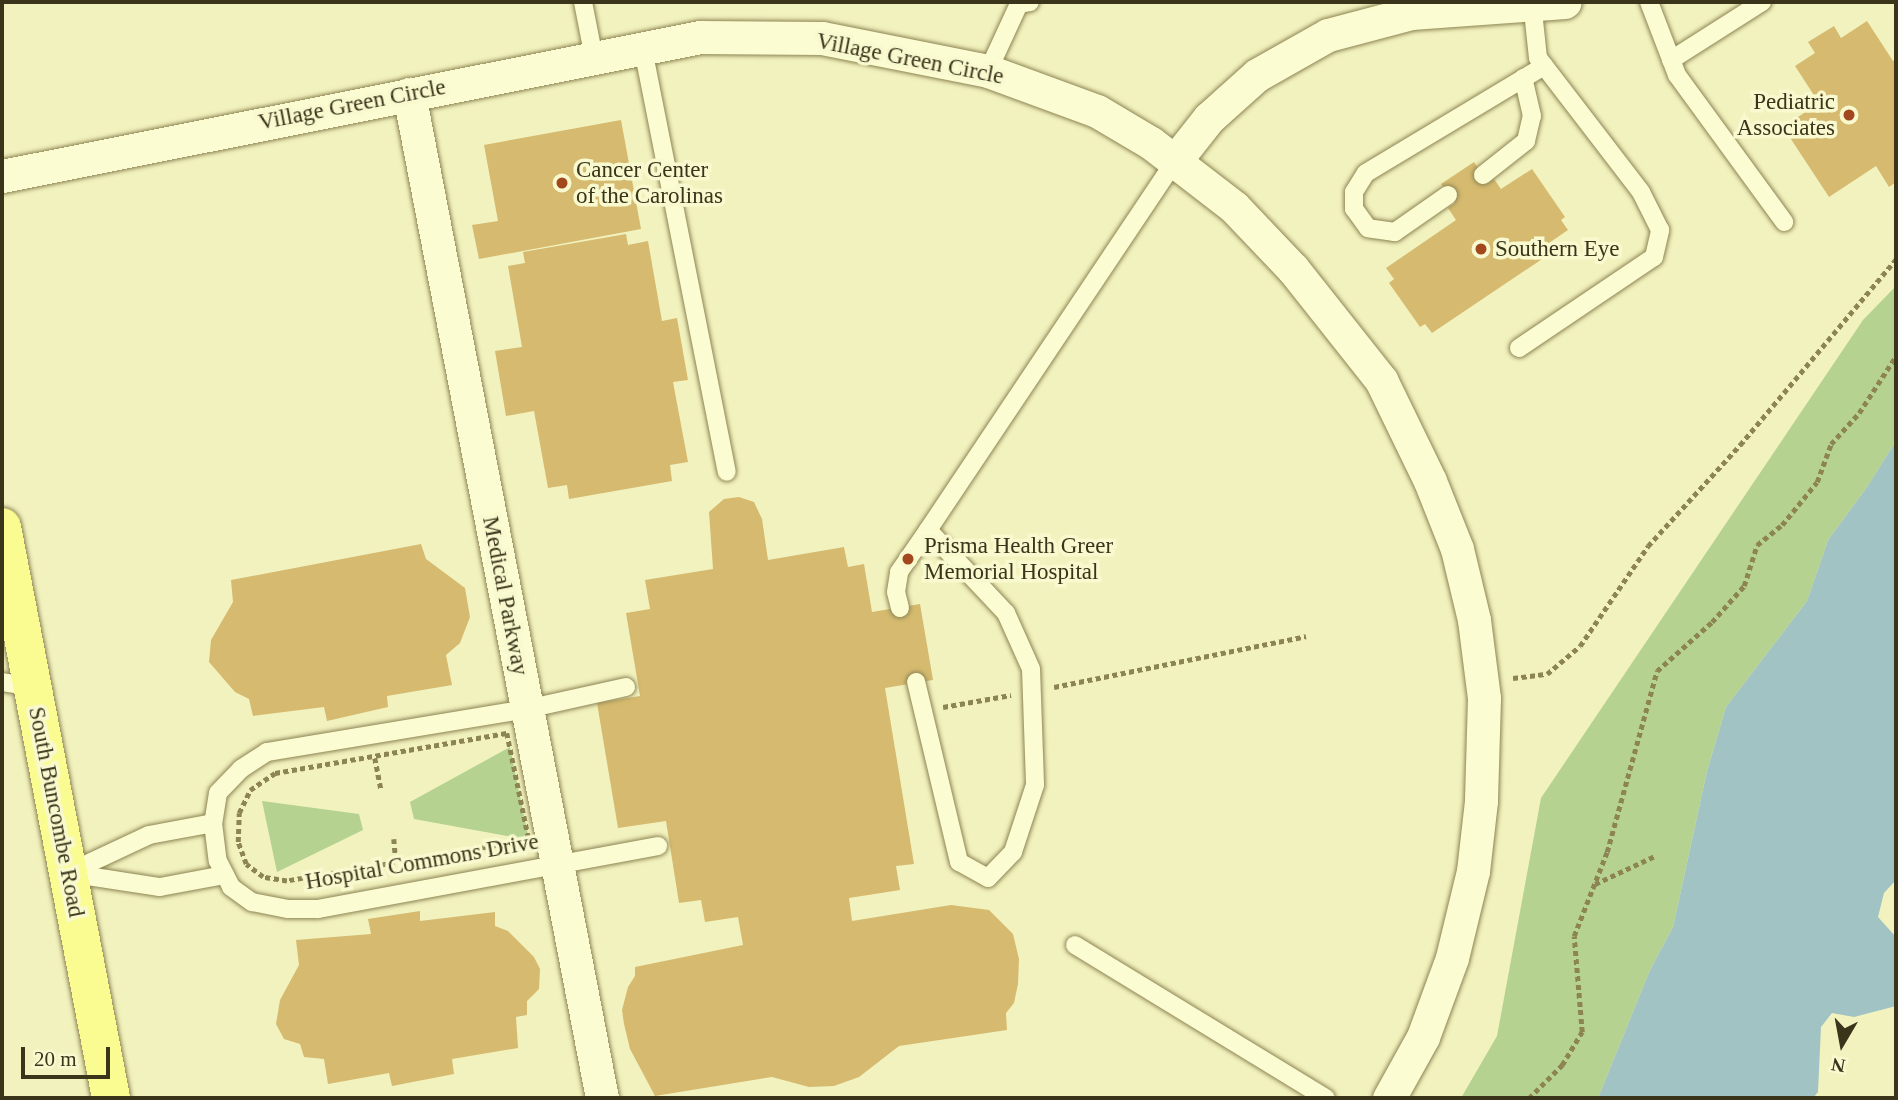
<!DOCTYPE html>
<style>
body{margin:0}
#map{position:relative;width:1898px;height:1100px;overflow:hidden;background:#f2f2be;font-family:"Times New Roman",serif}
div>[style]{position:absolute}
.green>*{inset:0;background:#b5d290}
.water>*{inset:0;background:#a2c3c3}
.building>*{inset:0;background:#d5ba6f}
.path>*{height:4.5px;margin-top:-2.25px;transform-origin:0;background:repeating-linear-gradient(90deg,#8d8454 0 5px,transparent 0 8.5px)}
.roads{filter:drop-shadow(0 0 2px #8d8454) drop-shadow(0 0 2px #8d8454)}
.lane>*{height:18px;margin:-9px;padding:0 9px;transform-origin:9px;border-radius:9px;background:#fcfcd2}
.street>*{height:33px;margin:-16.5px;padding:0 16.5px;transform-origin:16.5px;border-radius:16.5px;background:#fcfcd2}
.primary>*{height:38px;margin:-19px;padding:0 19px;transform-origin:19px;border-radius:19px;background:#fafb91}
.dots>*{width:19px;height:19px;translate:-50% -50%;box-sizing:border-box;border:4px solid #f8f9ce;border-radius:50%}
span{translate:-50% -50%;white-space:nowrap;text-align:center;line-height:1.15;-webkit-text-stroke:7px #f8f9ce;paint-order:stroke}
.street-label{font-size:23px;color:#3a341b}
.poi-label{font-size:23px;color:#3a341b}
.right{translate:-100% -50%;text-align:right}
.left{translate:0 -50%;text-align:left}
.frame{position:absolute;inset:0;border:4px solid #3a341b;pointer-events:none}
.north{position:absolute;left:1807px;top:1009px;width:70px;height:70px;-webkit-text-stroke:5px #f8f9ce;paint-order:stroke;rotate:190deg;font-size:19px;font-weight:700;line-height:28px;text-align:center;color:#3a341b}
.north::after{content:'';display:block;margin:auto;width:24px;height:32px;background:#3a341b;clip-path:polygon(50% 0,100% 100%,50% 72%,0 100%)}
.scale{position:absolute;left:21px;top:1047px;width:89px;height:32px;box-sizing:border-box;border:4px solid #3a341b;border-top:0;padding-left:9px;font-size:21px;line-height:24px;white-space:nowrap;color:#3a341b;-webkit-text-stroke:5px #f8f9ce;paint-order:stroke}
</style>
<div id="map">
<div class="green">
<i style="clip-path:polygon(1896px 286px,1896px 441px,1867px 487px,1828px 540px,1807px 601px,1726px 707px,1707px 771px,1673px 927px,1650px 970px,1598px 1098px,1461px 1098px,1497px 1036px,1541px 798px,1863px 320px)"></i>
<i style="clip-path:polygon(510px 747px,529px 840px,414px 819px,410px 802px)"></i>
<i style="clip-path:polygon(262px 801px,359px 814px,363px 830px,277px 872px)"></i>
</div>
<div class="water">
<i style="clip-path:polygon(1896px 441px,1896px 880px,1884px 893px,1878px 917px,1896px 937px,1896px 1006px,1854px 1017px,1832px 1013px,1821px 1027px,1818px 1092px,1813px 1098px,1598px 1098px,1650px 970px,1673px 927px,1707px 771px,1726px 707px,1807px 601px,1828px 540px,1867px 487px)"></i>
</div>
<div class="building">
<i style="clip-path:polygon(1867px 21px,1893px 61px,1896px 59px,1896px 182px,1889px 187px,1876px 166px,1829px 197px,1783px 127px,1819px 103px,1795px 66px,1815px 53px,1808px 42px,1834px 26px,1841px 38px)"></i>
<i style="clip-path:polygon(621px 120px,641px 229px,479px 259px,472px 225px,498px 221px,484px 145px)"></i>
<i style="clip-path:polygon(1474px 162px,1488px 183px,1494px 179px,1501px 189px,1532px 169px,1565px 217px,1561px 220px,1568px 230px,1546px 245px,1551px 253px,1432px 333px,1425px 324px,1420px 327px,1389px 283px,1394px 279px,1386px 268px,1456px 220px,1448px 208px,1455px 203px,1441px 184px)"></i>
<i style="clip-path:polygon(626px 234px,628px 245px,648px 241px,662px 321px,677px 318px,688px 380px,673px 382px,688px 462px,670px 465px,672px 481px,569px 499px,567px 485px,548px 488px,534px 411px,506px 416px,495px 351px,522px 347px,508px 266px,525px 263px,523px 252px)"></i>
<i style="clip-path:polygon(739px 497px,754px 502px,762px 519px,768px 560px,844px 547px,848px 567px,864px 564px,872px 612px,920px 604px,933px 680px,885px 688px,914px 864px,896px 866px,900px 890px,849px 898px,852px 921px,951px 905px,989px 910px,1013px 934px,1019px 959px,1018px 984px,1014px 1003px,1006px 1013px,1007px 1030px,899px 1046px,859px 1077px,834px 1086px,809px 1087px,772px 1077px,655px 1096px,630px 1049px,624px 1024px,622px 1010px,628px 987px,635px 976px,635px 967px,743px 945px,738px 917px,705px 922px,701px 900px,679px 903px,666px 821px,618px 828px,597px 703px,640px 696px,626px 613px,650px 609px,645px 580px,713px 569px,709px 512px,724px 499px)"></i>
<i style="clip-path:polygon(421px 544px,426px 559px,465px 588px,470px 617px,460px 643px,446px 655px,452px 685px,387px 696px,388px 707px,327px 721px,324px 707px,253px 716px,249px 699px,235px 692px,209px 662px,211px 640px,233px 602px,231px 580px)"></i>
<i style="clip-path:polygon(420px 911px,420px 921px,495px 912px,495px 926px,508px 931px,534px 957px,540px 969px,539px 989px,527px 1001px,527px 1015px,516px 1017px,518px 1048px,452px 1059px,454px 1074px,392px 1086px,389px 1073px,328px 1084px,324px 1059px,304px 1057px,300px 1044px,284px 1039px,276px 1024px,280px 1000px,299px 965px,296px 940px,371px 934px,368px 919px)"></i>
</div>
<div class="path">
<i style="left:1513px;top:678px;width:34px;rotate:-7deg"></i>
<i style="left:1547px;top:674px;width:43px;rotate:-40.3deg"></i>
<i style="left:1580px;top:646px;width:121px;rotate:-55.8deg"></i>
<i style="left:1648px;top:546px;width:137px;rotate:-47.7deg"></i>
<i style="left:1740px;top:445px;width:243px;rotate:-50deg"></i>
<i style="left:1054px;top:687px;width:257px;rotate:-11.4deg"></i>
<i style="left:943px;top:707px;width:69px;rotate:-10deg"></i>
<i style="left:507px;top:733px;width:109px;rotate:78.4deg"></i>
<i style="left:529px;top:840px;width:245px;rotate:170.4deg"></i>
<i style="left:287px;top:881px;width:24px;rotate:-171deg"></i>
<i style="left:263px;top:877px;width:21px;rotate:-143deg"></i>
<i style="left:246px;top:864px;width:23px;rotate:-110deg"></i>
<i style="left:238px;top:842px;width:29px;rotate:-88deg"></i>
<i style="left:239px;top:813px;width:25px;rotate:-64deg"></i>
<i style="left:250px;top:790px;width:30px;rotate:-34deg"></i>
<i style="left:275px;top:773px;width:235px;rotate:-9.8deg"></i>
<i style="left:375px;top:758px;width:31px;rotate:79deg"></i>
<i style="left:394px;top:839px;width:25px;rotate:85deg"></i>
<i style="left:1595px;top:884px;width:66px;rotate:-25deg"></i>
<i style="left:1529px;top:1098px;width:47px;rotate:-45deg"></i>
<i style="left:1562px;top:1065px;width:39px;rotate:-59deg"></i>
<i style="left:1582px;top:1032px;width:96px;rotate:-94.8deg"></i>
<i style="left:1574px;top:936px;width:90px;rotate:-68.6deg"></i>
<i style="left:1607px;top:852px;width:188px;rotate:-74.6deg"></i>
<i style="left:1657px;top:671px;width:74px;rotate:-41.7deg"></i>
<i style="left:1712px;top:622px;width:48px;rotate:-48.4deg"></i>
<i style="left:1744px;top:586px;width:43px;rotate:-72.4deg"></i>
<i style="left:1757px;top:545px;width:32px;rotate:-39deg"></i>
<i style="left:1782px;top:525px;width:55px;rotate:-50.9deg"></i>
<i style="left:1817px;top:482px;width:40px;rotate:-69.8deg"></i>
<i style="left:1831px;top:444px;width:42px;rotate:-47.9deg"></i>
<i style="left:1859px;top:413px;width:68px;rotate:-57deg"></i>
</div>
<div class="roads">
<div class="lane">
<i style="left:583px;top:2px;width:57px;rotate:78.9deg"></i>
<i style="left:1649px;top:2px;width:78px;rotate:69deg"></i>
<i style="left:1677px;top:75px;width:182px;rotate:53.9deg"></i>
<i style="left:643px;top:49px;width:431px;rotate:78.8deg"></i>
<i style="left:1671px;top:60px;width:108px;rotate:-32.5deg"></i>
<i style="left:988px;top:71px;width:74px;rotate:-65.2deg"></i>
<i style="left:1019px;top:4px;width:11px;rotate:-10deg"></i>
<i style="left:1483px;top:175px;width:55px;rotate:-38.3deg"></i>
<i style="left:1526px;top:141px;width:26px;rotate:-77deg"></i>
<i style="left:1532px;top:116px;width:39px;rotate:-103deg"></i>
<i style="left:1448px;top:195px;width:65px;rotate:145.1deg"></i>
<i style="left:1395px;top:232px;width:27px;rotate:-172deg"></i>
<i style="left:1368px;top:228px;width:24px;rotate:-126deg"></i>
<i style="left:1354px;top:209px;width:17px;rotate:-90deg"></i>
<i style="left:1354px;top:192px;width:22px;rotate:-58deg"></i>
<i style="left:1366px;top:173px;width:208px;rotate:-31deg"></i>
<i style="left:1519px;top:348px;width:163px;rotate:-34deg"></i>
<i style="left:1654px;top:257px;width:28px;rotate:-77deg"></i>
<i style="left:1660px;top:230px;width:42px;rotate:-116.6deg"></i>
<i style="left:1641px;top:192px;width:169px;rotate:-127.5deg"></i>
<i style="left:1538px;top:58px;width:56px;rotate:-96.1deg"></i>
<i style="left:928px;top:530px;width:444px;rotate:-56.2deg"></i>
<i style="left:900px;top:608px;width:16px;rotate:-104deg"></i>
<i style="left:896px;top:592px;width:20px;rotate:-81deg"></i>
<i style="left:899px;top:572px;width:51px;rotate:-55.4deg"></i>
<i style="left:928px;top:530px;width:114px;rotate:46.8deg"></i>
<i style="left:1006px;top:613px;width:61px;rotate:65.9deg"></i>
<i style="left:1031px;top:669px;width:116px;rotate:88deg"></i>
<i style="left:1035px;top:785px;width:71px;rotate:108.2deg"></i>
<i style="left:1013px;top:852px;width:36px;rotate:134deg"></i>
<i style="left:988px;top:878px;width:33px;rotate:-151deg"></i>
<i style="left:959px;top:862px;width:185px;rotate:-103.4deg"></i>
<i style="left:2px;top:682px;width:30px;rotate:9deg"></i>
<i style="left:626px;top:687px;width:101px;rotate:167.5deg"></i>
<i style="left:527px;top:709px;width:264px;rotate:170.6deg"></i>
<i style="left:267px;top:752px;width:31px;rotate:147deg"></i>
<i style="left:241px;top:769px;width:33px;rotate:134deg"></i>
<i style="left:218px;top:793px;width:30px;rotate:99deg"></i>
<i style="left:213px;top:823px;width:38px;rotate:83deg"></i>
<i style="left:218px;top:861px;width:29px;rotate:63deg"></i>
<i style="left:231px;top:887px;width:26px;rotate:36deg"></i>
<i style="left:252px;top:902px;width:37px;rotate:11deg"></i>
<i style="left:288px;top:909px;width:30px"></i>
<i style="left:318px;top:909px;width:346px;rotate:-10.5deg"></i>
<i style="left:68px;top:873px;width:93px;rotate:8.7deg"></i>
<i style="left:160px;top:887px;width:66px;rotate:-10.5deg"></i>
<i style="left:68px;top:873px;width:89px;rotate:-25.1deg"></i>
<i style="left:149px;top:835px;width:65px;rotate:-10.6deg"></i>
<i style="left:1075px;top:945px;width:294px;rotate:31.4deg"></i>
</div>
<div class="street">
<i style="left:409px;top:94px;width:1022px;rotate:79.12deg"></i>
<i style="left:1175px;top:161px;width:55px;rotate:-51.7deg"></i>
<i style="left:1209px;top:118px;width:64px;rotate:-41.9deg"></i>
<i style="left:1257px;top:75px;width:81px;rotate:-29.4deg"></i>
<i style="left:1328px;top:35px;width:86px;rotate:-14.8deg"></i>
<i style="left:1411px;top:13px;width:154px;rotate:-4.1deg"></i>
<i style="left:2px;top:176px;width:712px;rotate:-11.26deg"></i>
<i style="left:700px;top:37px;width:122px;rotate:0.5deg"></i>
<i style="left:822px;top:38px;width:169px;rotate:11.2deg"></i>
<i style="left:988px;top:71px;width:116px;rotate:20.2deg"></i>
<i style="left:1097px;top:111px;width:63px;rotate:30.7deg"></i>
<i style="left:1151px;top:143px;width:105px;rotate:37.6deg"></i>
<i style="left:1234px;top:207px;width:86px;rotate:46.4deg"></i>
<i style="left:1293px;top:269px;width:142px;rotate:51.6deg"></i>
<i style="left:1381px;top:380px;width:112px;rotate:64.1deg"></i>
<i style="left:1430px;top:481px;width:73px;rotate:68.3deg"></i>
<i style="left:1457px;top:549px;width:73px;rotate:76.5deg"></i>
<i style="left:1474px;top:620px;width:79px;rotate:82.7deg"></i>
<i style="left:1484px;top:698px;width:103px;rotate:91.7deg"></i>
<i style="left:1481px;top:801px;width:70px;rotate:96.5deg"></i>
<i style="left:1473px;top:871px;width:89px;rotate:103.6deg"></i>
<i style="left:1452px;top:958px;width:84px;rotate:110.2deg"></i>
<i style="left:1423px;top:1037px;width:70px;rotate:119.1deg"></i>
</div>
<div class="primary">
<i style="left:2px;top:527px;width:581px;rotate:79.19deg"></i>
</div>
</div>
<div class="dots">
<i style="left:1849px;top:115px;background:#a2471e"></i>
<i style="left:562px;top:183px;background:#a2471e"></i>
<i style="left:1481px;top:249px;background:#a2471e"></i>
<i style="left:908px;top:559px;background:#a2471e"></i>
</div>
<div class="street-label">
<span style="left:910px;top:59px;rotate:11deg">Village Green Circle</span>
<span style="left:352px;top:105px;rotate:-11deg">Village Green Circle</span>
<span style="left:505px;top:596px;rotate:79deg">Medical Parkway</span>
<span style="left:56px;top:812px;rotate:79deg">South Buncombe Road</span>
<span style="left:422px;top:862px;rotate:-10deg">Hospital Commons Drive</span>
</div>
<div class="poi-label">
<span class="right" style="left:1835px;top:115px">Pediatric<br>Associates</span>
<span class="left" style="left:576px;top:183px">Cancer Center<br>of the Carolinas</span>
<span class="left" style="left:1495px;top:249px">Southern Eye</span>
<span class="left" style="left:924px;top:559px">Prisma Health Greer<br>Memorial Hospital</span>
</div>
<div class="frame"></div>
<div class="north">N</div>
<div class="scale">20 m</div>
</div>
